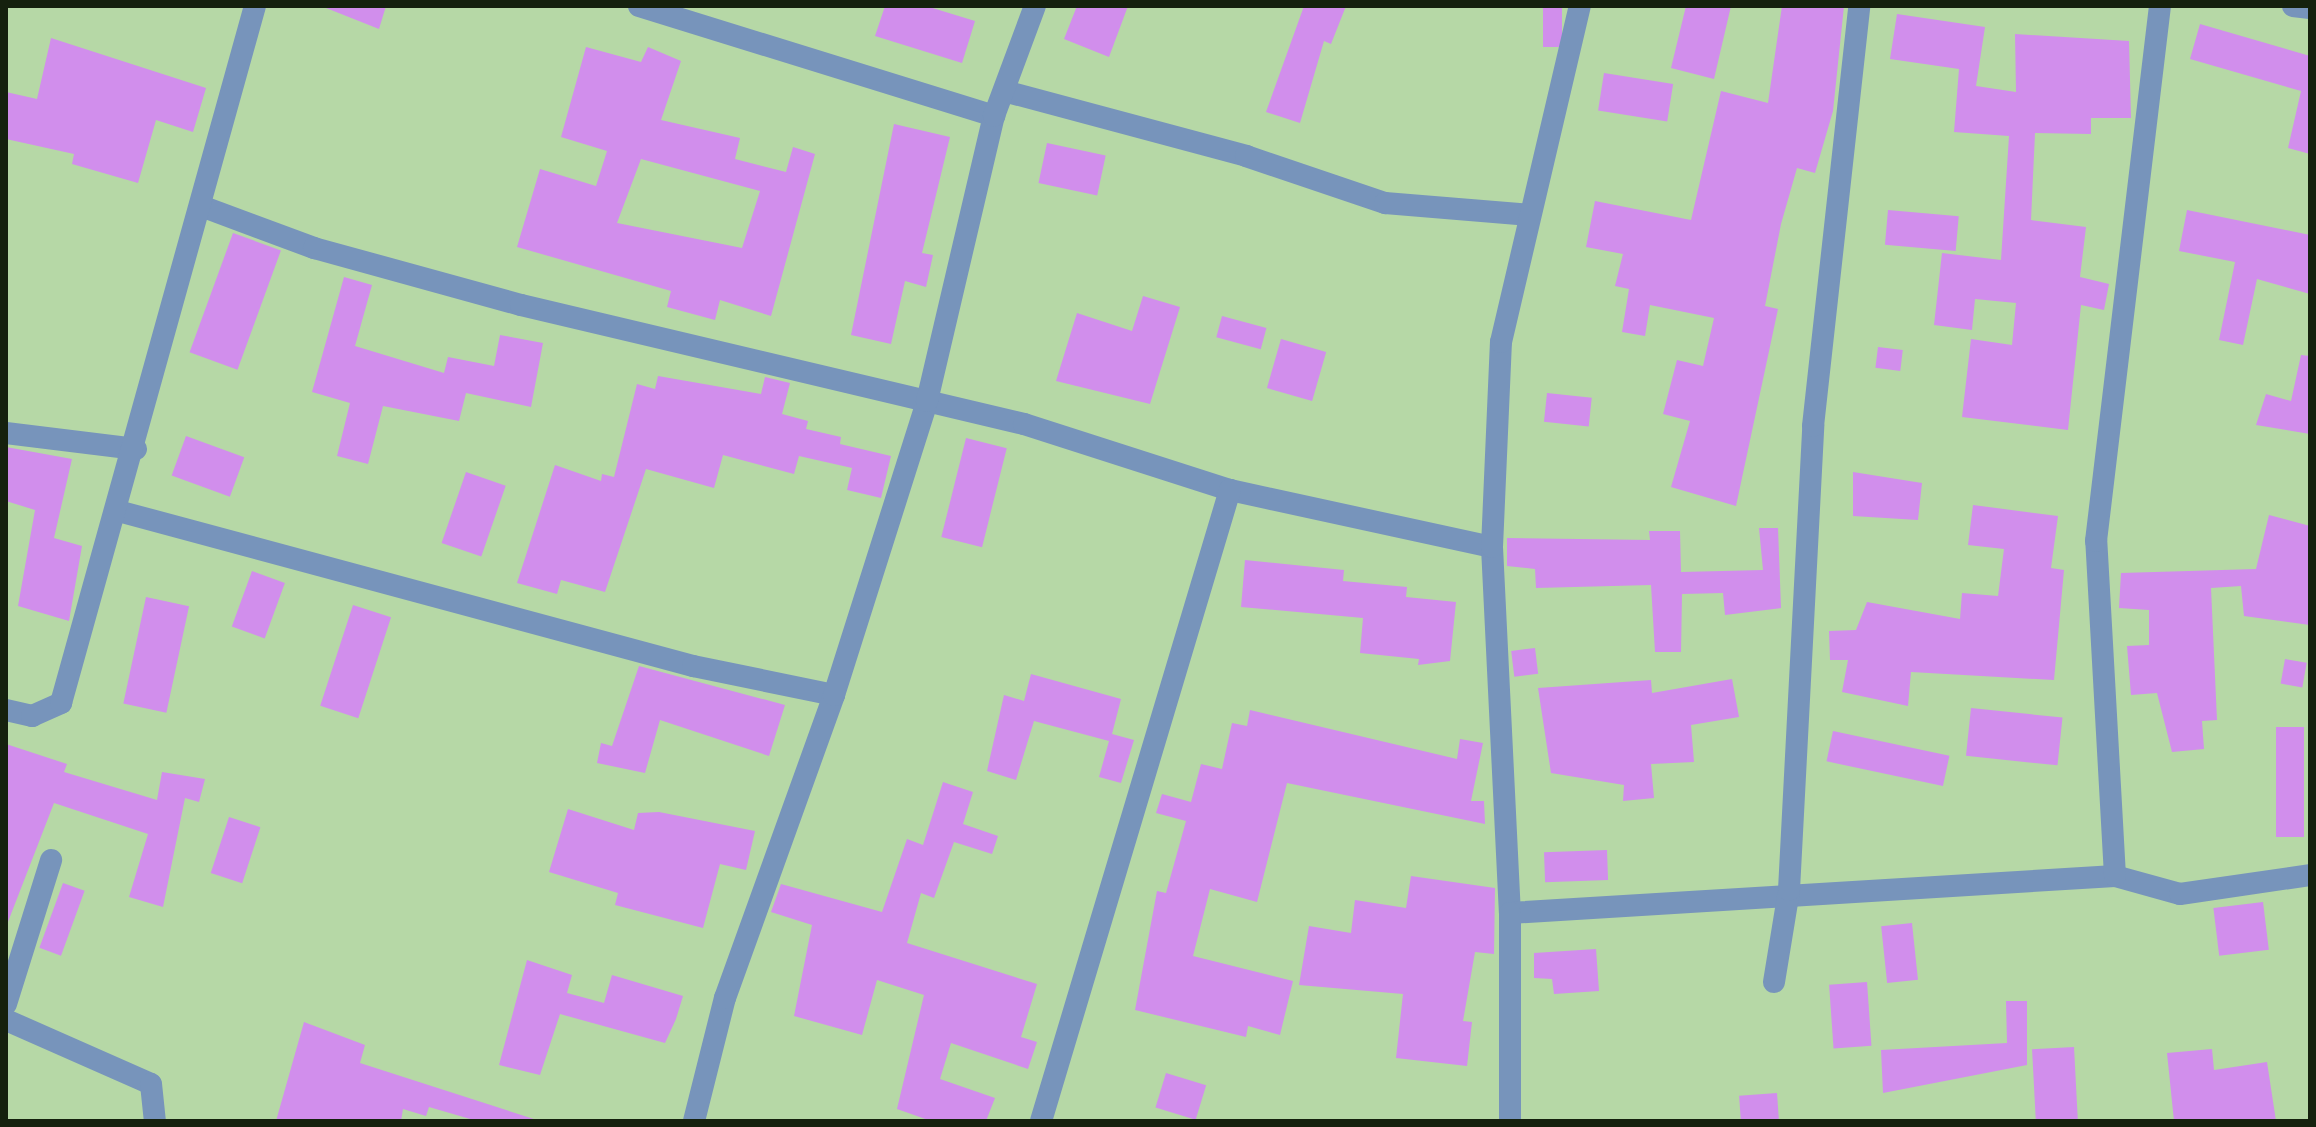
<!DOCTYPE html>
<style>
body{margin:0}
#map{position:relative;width:2316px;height:1127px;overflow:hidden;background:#b6d8a6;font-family:"Noto Sans",sans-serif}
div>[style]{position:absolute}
.building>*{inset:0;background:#d18eec;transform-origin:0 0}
.minor>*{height:22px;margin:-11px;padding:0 11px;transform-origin:11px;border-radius:11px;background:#7794bb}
span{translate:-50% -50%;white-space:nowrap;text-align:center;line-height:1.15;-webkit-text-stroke:7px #c3e5b3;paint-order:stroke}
.frame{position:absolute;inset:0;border:8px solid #15210e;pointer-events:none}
</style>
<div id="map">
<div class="building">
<i style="clip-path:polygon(321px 6px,386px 6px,379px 29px)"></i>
<i style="clip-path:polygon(885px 6px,926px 6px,975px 21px,962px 63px,875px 36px)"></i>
<i style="clip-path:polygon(1077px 6px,1128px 6px,1109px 57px,1064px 39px)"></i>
<i style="clip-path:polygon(1304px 6px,1346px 6px,1331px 44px,1324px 41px,1300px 123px,1266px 112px)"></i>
<i style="left:1543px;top:6px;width:19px;height:41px"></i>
<i style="clip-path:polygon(1686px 6px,1731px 6px,1714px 79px,1671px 68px)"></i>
<i style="clip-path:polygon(1782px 6px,1844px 6px,1833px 111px,1815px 173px,1797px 168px,1781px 224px,1765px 306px,1778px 309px,1736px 506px,1671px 487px,1690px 421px,1663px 414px,1677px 360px,1703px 366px,1714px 318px,1650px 305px,1645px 336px,1622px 332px,1629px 289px,1615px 286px,1623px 254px,1586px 247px,1595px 201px,1691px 220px,1721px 91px,1768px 103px)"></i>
<i style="clip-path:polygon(1897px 14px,1985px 27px,1976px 86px,2016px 92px,2015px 34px,2129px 41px,2131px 118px,2091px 118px,2091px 134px,2035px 133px,2031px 220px,2086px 227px,2080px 277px,2109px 284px,2104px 310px,2081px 305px,2068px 430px,1962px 417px,1971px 339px,2012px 345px,2016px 303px,1975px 299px,1972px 330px,1934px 325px,1942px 253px,2001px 260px,2009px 136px,1954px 132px,1959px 69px,1890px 59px)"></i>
<i style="clip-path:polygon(2200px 24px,2310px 56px,2310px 154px,2288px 148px,2301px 91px,2190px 59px)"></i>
<i style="clip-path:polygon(51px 38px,206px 88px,193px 132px,156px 120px,138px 183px,72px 164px,74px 154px,6px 139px,6px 92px,37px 99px)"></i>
<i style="clip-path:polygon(evenodd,586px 47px,641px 62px,648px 47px,681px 61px,661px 120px,740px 138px,735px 159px,786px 172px,793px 147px,815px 154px,771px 316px,720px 300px,715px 320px,667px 307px,671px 291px,517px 247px,540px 169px,596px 186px,607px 151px,561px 137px,586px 47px,641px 159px,760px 191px,742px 248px,617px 223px,641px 159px)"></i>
<i style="left:1604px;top:73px;width:70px;height:38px;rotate:9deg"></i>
<i style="clip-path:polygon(894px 124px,950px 137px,922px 253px,933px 255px,926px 287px,905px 281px,891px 344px,851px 335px)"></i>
<i style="left:1047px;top:143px;width:60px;height:41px;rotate:12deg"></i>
<i style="left:1888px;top:210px;width:71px;height:35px;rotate:5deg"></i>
<i style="clip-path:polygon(2187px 210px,2310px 235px,2310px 294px,2257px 279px,2243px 345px,2219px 340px,2235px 262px,2179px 251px)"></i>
<i style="left:233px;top:233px;width:51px;height:127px;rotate:20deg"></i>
<i style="clip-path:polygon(344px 277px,372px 285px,355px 346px,444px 373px,448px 357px,494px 366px,500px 335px,543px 343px,531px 407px,466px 393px,459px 421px,383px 406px,368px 464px,337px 456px,350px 403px,312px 392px)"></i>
<i style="clip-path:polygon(1143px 296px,1180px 307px,1150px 404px,1056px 381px,1077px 313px,1132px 331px)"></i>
<i style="left:1222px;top:316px;width:46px;height:22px;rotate:15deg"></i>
<i style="left:1281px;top:339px;width:47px;height:51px;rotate:16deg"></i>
<i style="left:1878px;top:347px;width:25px;height:21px;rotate:7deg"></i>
<i style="clip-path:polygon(2301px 355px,2310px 356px,2310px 434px,2256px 425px,2266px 394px,2291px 401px)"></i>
<i style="clip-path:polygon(658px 376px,761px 394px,765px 377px,790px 383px,782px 414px,808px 421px,806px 429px,841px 437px,840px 444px,891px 456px,881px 498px,847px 490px,852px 468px,799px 456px,794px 474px,723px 455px,714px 488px,646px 469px,605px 592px,561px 580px,557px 594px,517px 583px,555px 465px,601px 481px,602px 474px,614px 477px,637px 384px,655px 389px)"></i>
<i style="left:1547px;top:393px;width:45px;height:29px;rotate:6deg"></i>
<i style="left:186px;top:436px;width:62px;height:42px;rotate:20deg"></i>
<i style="left:966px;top:438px;width:42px;height:102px;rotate:14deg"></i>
<i style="clip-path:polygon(6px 447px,72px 459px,54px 538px,82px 546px,69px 621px,18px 606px,35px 510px,6px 501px)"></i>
<i style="left:466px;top:472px;width:42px;height:75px;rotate:19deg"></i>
<i style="clip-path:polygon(1853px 472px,1922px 483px,1918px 520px,1853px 516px)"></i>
<i style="clip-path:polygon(1973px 505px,2058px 516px,2051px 568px,2064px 570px,2054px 680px,1911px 672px,1908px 706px,1842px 692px,1848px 660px,1830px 660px,1829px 631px,1856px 630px,1867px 602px,1960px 619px,1962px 593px,1998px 596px,2004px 549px,1968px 545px)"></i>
<i style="clip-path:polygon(2269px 515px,2310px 526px,2310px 625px,2244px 616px,2241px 586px,2211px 588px,2217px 720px,2202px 721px,2204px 749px,2172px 752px,2157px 693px,2131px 695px,2127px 646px,2149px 645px,2149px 610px,2119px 608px,2121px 573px,2256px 569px)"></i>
<i style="clip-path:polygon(1759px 528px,1778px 528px,1781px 608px,1725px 615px,1723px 593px,1682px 594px,1681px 652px,1655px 652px,1651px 585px,1536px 588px,1535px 569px,1507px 566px,1507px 538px,1650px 540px,1649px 531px,1680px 531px,1681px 572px,1763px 570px)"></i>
<i style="clip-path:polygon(1245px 560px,1344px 570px,1343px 581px,1407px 587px,1406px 597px,1456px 602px,1450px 661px,1418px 665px,1419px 659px,1360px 653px,1363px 618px,1241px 607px)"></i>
<i style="left:252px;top:571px;width:35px;height:59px;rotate:20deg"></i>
<i style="left:146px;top:597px;width:44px;height:109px;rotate:12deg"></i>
<i style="left:353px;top:605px;width:40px;height:106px;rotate:18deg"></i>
<i style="left:1535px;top:648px;width:26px;height:24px;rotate:83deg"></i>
<i style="left:2285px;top:659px;width:22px;height:25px;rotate:10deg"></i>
<i style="clip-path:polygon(639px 666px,785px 705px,769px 756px,660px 720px,645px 773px,597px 763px,601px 743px,612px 746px)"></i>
<i style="clip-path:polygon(1031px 674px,1121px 699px,1112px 734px,1134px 740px,1121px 783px,1099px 777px,1109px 741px,1034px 721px,1016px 780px,987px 771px,1004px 695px,1024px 701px)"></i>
<i style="clip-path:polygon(1732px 679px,1739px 717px,1691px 725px,1694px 762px,1651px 764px,1654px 798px,1623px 801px,1624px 785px,1551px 773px,1538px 688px,1651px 680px,1652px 693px)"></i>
<i style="left:1971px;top:708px;width:92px;height:48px;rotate:6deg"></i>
<i style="clip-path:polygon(1250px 710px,1457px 759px,1460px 739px,1483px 743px,1471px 801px,1484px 801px,1485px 824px,1287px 783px,1257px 902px,1210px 889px,1193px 956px,1293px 981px,1280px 1035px,1248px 1026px,1246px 1037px,1135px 1010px,1157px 891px,1166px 893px,1186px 821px,1156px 813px,1162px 794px,1191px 802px,1201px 764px,1222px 769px,1232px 723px,1247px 726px)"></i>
<i style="left:2276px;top:727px;width:28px;height:110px"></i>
<i style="left:1833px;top:731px;width:119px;height:31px;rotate:12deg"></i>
<i style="clip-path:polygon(6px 744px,67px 764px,64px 772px,157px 800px,162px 772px,205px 779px,199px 802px,185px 798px,163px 907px,129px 897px,148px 834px,54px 803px,6px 927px)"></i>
<i style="clip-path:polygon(943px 782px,973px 792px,963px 824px,998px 836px,992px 854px,954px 842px,934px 898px,921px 893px,907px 943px,1037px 984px,1021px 1037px,1037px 1042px,1028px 1069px,951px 1043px,940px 1079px,995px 1098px,986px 1121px,931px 1121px,897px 1109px,924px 995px,877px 980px,862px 1035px,794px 1016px,812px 925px,771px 912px,781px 884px,882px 912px,907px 839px,923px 845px)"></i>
<i style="clip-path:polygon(568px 809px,634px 830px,638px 813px,659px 812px,755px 831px,746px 870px,720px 864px,703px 928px,615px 905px,618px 893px,549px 872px)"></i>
<i style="left:229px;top:817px;width:33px;height:59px;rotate:18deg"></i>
<i style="left:1607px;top:850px;width:30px;height:63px;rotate:88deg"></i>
<i style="clip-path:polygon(1411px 876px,1495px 888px,1494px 954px,1475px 952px,1463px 1021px,1472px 1022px,1467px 1066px,1396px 1058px,1403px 994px,1299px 985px,1309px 926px,1351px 933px,1355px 900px,1406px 908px)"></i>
<i style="left:63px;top:883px;width:23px;height:69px;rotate:20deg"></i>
<i style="left:2263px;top:902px;width:48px;height:50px;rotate:83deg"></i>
<i style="left:1912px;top:923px;width:57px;height:31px;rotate:84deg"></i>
<i style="clip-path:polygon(1596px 949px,1599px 991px,1554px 994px,1552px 979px,1534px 978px,1534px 953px)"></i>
<i style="clip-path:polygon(527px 960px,572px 975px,567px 993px,604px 1003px,612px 975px,683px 996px,676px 1019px,665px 1043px,560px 1014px,540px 1075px,499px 1065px)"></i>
<i style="left:1867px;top:982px;width:64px;height:38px;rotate:86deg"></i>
<i style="clip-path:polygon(2006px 1001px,2027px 1001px,2027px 1065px,1883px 1093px,1881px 1050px,2007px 1043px)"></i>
<i style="clip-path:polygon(304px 1022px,365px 1045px,360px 1063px,540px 1121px,477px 1121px,429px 1107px,426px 1116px,403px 1109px,401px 1121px,276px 1121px)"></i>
<i style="left:2074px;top:1047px;width:74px;height:42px;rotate:87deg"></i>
<i style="clip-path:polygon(2212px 1049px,2214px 1070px,2267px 1062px,2276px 1121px,2174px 1121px,2167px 1053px)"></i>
<i style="left:1166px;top:1073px;width:42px;height:36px;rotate:17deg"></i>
<i style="left:1777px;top:1093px;width:28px;height:38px;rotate:86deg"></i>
</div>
<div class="minor">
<i style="left:639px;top:6px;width:372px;rotate:17.2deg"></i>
<i style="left:2293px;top:6px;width:17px;rotate:7deg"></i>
<i style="left:1004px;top:91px;width:251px;rotate:15deg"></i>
<i style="left:1246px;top:156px;width:147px;rotate:18.7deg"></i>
<i style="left:1385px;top:203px;width:145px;rotate:4.7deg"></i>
<i style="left:201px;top:206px;width:121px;rotate:20.4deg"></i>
<i style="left:314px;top:248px;width:215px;rotate:15.4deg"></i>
<i style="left:521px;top:305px;width:517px;rotate:13.31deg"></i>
<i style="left:1024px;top:424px;width:216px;rotate:17.8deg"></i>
<i style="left:1230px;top:490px;width:268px;rotate:12.3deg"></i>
<i style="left:1492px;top:547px;width:366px;rotate:87.2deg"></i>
<i style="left:1510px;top:913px;width:606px;rotate:-3.5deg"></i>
<i style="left:2115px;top:876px;width:67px;rotate:15.5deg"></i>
<i style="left:2180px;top:894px;width:131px;rotate:-8.3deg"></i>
<i style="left:6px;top:433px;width:131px;rotate:7deg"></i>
<i style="left:118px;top:511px;width:596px;rotate:15.09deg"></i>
<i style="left:693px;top:666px;width:144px;rotate:11.6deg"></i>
<i style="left:1492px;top:547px;width:205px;rotate:-87.5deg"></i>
<i style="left:1501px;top:342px;width:345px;rotate:-76.8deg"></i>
<i style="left:6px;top:710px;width:27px;rotate:13deg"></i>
<i style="left:32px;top:716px;width:32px;rotate:-24deg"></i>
<i style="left:61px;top:703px;width:723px;rotate:-74.45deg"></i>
<i style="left:2115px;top:876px;width:336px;rotate:-93.2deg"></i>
<i style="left:2096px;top:541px;width:539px;rotate:-83.18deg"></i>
<i style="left:1510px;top:913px;width:208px;rotate:90deg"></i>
<i style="left:1774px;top:982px;width:93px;rotate:-80.7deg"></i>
<i style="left:1789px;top:890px;width:465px;rotate:-87deg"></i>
<i style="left:1813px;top:426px;width:423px;rotate:-83.7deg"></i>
<i style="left:6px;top:1004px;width:151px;rotate:-72.6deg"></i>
<i style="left:6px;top:1020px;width:158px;rotate:23.8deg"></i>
<i style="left:151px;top:1084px;width:37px;rotate:84deg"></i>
<i style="left:694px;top:1121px;width:127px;rotate:-75.9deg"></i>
<i style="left:725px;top:998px;width:322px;rotate:-70.2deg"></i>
<i style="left:834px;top:695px;width:308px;rotate:-72.4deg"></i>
<i style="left:927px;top:401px;width:293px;rotate:-76.8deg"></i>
<i style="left:994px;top:116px;width:117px;rotate:-69.6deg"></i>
<i style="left:1041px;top:1121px;width:659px;rotate:-73.33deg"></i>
</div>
<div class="frame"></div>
</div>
